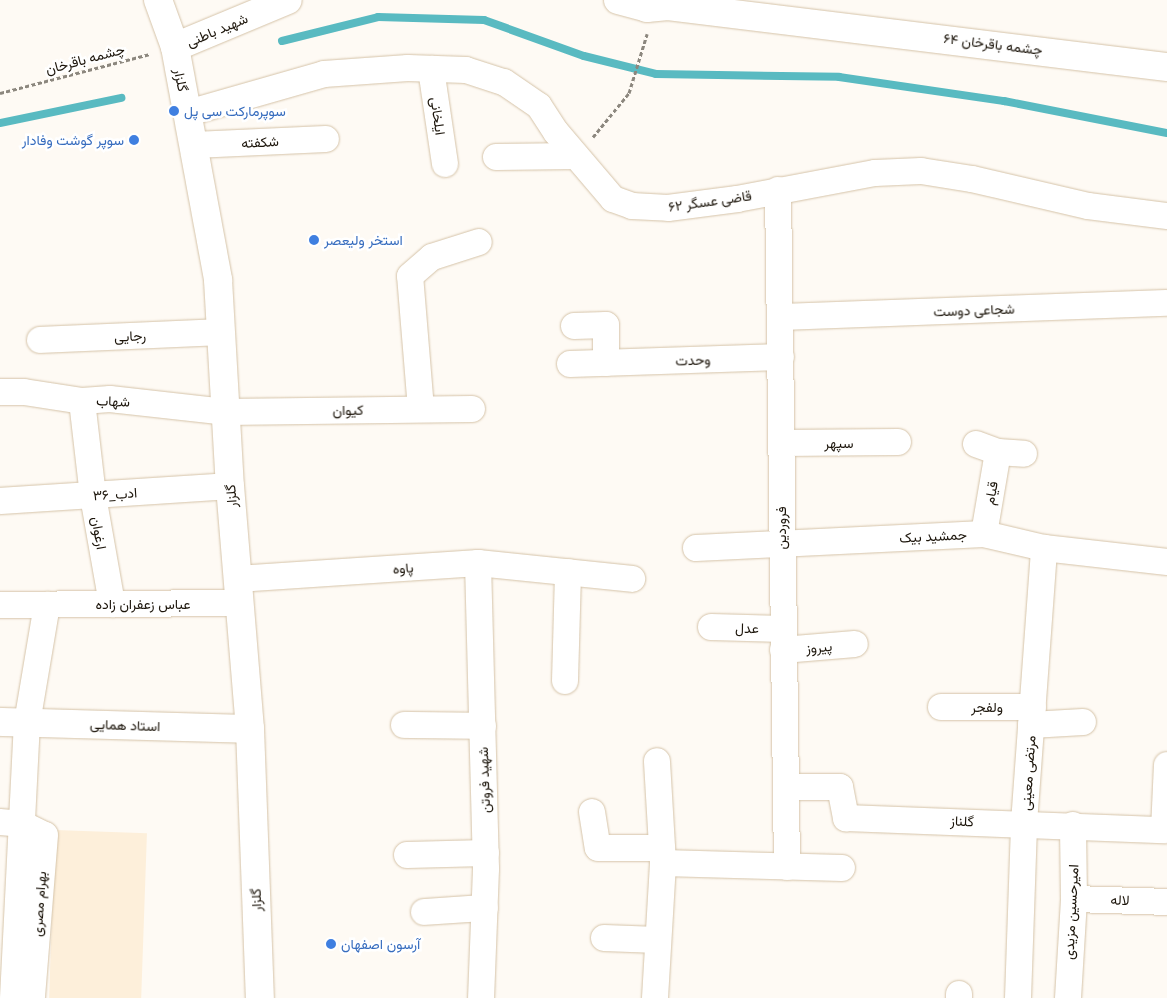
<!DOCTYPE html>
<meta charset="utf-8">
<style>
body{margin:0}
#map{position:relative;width:1167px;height:998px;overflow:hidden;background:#fefaf4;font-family:"Noto Sans",Vazirmatn,sans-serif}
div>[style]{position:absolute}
.built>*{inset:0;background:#fdefda;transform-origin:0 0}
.stream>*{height:8px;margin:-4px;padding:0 4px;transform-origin:4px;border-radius:4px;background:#59bac1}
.path>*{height:3px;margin-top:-1.5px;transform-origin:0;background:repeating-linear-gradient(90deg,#8c877e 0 4px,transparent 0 6.5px)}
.roads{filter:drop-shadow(0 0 1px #d5c3a8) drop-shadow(0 0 1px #d5c3a8)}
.minor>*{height:26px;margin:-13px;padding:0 13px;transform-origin:13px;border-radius:13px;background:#fff}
.tertiary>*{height:28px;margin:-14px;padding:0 14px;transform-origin:14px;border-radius:14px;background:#fff}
.secondary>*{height:28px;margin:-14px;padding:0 14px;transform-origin:14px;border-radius:14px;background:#fff}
.dots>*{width:14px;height:14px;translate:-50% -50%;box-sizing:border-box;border:2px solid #fff;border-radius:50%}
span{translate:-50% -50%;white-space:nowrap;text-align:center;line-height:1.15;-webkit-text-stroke:5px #fff;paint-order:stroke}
.street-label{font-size:14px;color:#1c150b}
.shop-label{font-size:14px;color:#366cbe}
.left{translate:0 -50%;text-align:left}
.right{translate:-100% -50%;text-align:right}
</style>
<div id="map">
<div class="built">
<i style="left:55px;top:830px;width:92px;height:169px;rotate:2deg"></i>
</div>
<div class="stream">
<i style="left:282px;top:41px;width:99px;rotate:-14deg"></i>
<i style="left:378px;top:17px;width:106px;rotate:1.6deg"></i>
<i style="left:484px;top:20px;width:106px;rotate:19.8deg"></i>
<i style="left:584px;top:56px;width:74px;rotate:14deg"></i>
<i style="left:656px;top:74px;width:183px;rotate:0.9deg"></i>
<i style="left:839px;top:77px;width:167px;rotate:8.3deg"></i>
<i style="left:1004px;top:101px;width:166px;rotate:11.1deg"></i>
<i style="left:0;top:123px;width:124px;rotate:-11.7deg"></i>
</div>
<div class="path">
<i style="left:0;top:93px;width:155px;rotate:-14.6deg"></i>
<i style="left:593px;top:137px;width:57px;rotate:-50.7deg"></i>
<i style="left:629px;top:93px;width:62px;rotate:-73deg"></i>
</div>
<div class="roads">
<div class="minor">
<i style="left:431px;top:69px;width:96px;rotate:81.6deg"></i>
<i style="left:188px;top:113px;width:141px;rotate:-16deg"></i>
<i style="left:324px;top:74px;width:84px;rotate:-4.1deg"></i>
<i style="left:408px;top:68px;width:58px;rotate:2deg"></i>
<i style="left:466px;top:70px;width:40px;rotate:18deg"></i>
<i style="left:504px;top:82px;width:42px;rotate:34.4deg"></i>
<i style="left:539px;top:106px;width:31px;rotate:57deg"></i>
<i style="left:556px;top:132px;width:88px;rotate:49.6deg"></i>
<i style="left:613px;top:199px;width:20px;rotate:20deg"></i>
<i style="left:632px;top:206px;width:36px;rotate:3deg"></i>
<i style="left:668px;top:208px;width:70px;rotate:-7.4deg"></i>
<i style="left:737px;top:199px;width:140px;rotate:-10.7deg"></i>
<i style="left:875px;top:173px;width:46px;rotate:-2.5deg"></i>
<i style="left:921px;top:171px;width:52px;rotate:8.9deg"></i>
<i style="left:972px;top:179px;width:119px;rotate:13.1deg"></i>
<i style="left:1088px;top:206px;width:80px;rotate:7.2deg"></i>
<i style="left:194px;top:145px;width:132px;rotate:-2.6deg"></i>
<i style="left:496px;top:157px;width:80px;rotate:-0.7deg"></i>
<i style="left:778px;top:190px;width:677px;rotate:89.24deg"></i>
<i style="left:781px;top:317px;width:386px;rotate:-2.1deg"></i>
<i style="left:574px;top:326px;width:32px;rotate:-2deg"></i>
<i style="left:606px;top:325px;width:38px;rotate:90deg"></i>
<i style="left:40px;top:340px;width:181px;rotate:-2.5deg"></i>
<i style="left:570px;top:364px;width:211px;rotate:-1.9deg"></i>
<i style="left:0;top:392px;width:24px"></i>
<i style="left:24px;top:392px;width:59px;rotate:8.8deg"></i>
<i style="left:82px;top:401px;width:28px;rotate:-4deg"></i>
<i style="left:110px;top:399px;width:116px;rotate:6.4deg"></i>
<i style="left:225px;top:412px;width:247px;rotate:-0.7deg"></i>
<i style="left:82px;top:401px;width:96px;rotate:83.4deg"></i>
<i style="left:93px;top:496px;width:110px;rotate:80deg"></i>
<i style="left:421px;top:409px;width:133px;rotate:-94.7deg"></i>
<i style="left:410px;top:276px;width:29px;rotate:-41deg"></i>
<i style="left:432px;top:257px;width:49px;rotate:-17.7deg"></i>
<i style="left:781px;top:443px;width:117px;rotate:-0.5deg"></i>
<i style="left:976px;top:444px;width:23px;rotate:20deg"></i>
<i style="left:998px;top:452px;width:26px;rotate:4deg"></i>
<i style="left:0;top:501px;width:230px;rotate:-3.7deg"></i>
<i style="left:984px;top:534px;width:83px;rotate:-80.3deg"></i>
<i style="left:696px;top:548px;width:288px;rotate:-2.8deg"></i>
<i style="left:984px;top:534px;width:62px;rotate:13.1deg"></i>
<i style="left:1044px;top:548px;width:124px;rotate:6.5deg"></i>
<i style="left:478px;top:563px;width:306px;rotate:88.5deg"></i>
<i style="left:486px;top:869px;width:129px;rotate:92.2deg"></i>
<i style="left:237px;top:579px;width:242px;rotate:-3.8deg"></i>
<i style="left:478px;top:563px;width:155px;rotate:5.9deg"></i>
<i style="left:0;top:605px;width:239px;rotate:-0.5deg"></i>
<i style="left:711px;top:627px;width:72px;rotate:1.6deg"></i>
<i style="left:783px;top:650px;width:72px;rotate:-4.8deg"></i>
<i style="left:565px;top:681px;width:109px;rotate:-88.4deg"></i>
<i style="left:941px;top:707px;width:92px"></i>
<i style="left:404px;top:725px;width:79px;rotate:0.7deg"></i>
<i style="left:1031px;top:725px;width:52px;rotate:-3.3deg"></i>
<i style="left:786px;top:787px;width:54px"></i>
<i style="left:840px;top:787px;width:32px;rotate:79deg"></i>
<i style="left:846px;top:818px;width:318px;rotate:2.2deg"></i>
<i style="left:1164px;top:830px;width:65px;rotate:-87.4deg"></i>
<i style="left:592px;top:812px;width:36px;rotate:81deg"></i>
<i style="left:598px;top:848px;width:64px"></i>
<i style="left:0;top:822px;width:22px;rotate:5deg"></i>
<i style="left:22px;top:824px;width:25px;rotate:26deg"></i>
<i style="left:45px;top:835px;width:164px;rotate:94.6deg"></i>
<i style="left:407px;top:855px;width:79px;rotate:-1.5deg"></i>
<i style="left:663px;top:863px;width:179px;rotate:1.6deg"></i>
<i style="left:1074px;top:899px;width:93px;rotate:1.8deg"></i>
<i style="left:424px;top:912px;width:61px;rotate:-3.8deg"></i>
<i style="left:604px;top:938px;width:54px;rotate:2.1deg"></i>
<i style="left:13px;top:998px;width:275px;rotate:-87.1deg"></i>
<i style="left:27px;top:723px;width:120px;rotate:-80.4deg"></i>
<i style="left:655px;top:998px;width:135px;rotate:-86.6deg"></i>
<i style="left:663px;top:863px;width:102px;rotate:-93.4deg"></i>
<i style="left:959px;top:998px;width:4px;rotate:-90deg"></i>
<i style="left:1018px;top:998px;width:175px;rotate:-88deg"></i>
<i style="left:1024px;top:823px;width:276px;rotate:-85.8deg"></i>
<i style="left:1068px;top:998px;width:99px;rotate:-86.5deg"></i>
<i style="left:1074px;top:899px;width:74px;rotate:-90.8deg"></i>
</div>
<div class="tertiary">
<i style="left:618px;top:0;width:30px;rotate:15deg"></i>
<i style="left:647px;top:8px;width:21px;rotate:-5deg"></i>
<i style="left:668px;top:6px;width:15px;rotate:-23deg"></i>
<i style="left:668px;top:6px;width:503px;rotate:6.97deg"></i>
<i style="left:175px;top:47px;width:122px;rotate:-22.6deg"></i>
<i style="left:0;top:722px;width:250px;rotate:1.6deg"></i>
</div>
<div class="secondary">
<i style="left:158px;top:0;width:50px;rotate:70.1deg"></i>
<i style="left:175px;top:47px;width:237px;rotate:79.5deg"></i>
<i style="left:218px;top:280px;width:206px;rotate:86.7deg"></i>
<i style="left:230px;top:486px;width:244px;rotate:85.3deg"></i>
<i style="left:250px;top:729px;width:269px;rotate:87.9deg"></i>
</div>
</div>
<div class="dots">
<i style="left:174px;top:111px;background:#3f7fe0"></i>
<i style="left:134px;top:140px;background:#3f7fe0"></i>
<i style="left:314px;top:240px;background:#3f7fe0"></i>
<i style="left:331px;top:944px;background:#3f7fe0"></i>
</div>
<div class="street-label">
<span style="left:217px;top:30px;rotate:-23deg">شهید باطنی</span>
<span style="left:993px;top:44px;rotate:7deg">چشمه باقرخان ۶۴</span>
<span style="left:85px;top:59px;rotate:-15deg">چشمه باقرخان</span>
<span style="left:181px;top:80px;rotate:79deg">گلزار</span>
<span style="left:438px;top:116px;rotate:82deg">ایلخانی</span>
<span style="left:260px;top:142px;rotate:-3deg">شکفته</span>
<span style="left:710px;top:201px;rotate:-8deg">قاضی عسگر ۶۲</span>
<span style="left:974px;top:310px;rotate:-2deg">شجاعی دوست</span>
<span style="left:130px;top:336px;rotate:-2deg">رجایی</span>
<span style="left:693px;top:360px;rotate:-2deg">وحدت</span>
<span style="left:113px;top:401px;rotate:2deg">شهاب</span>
<span style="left:348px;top:410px;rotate:-1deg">کیوان</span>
<span style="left:839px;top:443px">سپهر</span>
<span style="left:991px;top:493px;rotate:-80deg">قیام</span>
<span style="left:115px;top:494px;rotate:-4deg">۳۶_ادب</span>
<span style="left:231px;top:496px;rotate:-94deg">گلزار</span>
<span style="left:781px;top:528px;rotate:-90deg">فروردین</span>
<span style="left:99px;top:533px;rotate:80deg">ارغوان</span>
<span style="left:933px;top:536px;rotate:-3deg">جمشید بیک</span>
<span style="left:403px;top:568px;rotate:-4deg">پاوه</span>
<span style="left:143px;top:604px">عباس زعفران زاده</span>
<span style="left:747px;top:628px;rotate:1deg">عدل</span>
<span style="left:819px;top:647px;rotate:-5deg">پیروز</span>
<span style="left:987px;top:707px">ولفجر</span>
<span style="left:125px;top:725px;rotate:2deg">استاد همایی</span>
<span style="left:1028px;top:773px;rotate:-86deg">مرتضی معینی</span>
<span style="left:484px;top:780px;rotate:-92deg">شهید فروتن</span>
<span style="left:962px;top:821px;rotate:2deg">گلناز</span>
<span style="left:256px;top:900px;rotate:-92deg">گلزار</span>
<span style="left:1120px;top:900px;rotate:2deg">لاله</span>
<span style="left:39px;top:904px;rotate:-86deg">بهرام مصری</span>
<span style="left:1071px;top:912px;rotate:-87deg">امیرحسین مزیدی</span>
</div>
<div class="shop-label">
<span class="left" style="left:184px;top:111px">سوپرمارکت سی پل</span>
<span class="right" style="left:124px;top:140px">سوپر گوشت وفادار</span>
<span class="left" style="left:324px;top:240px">استخر ولیعصر</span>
<span class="left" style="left:341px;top:944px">آرسون اصفهان</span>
</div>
</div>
